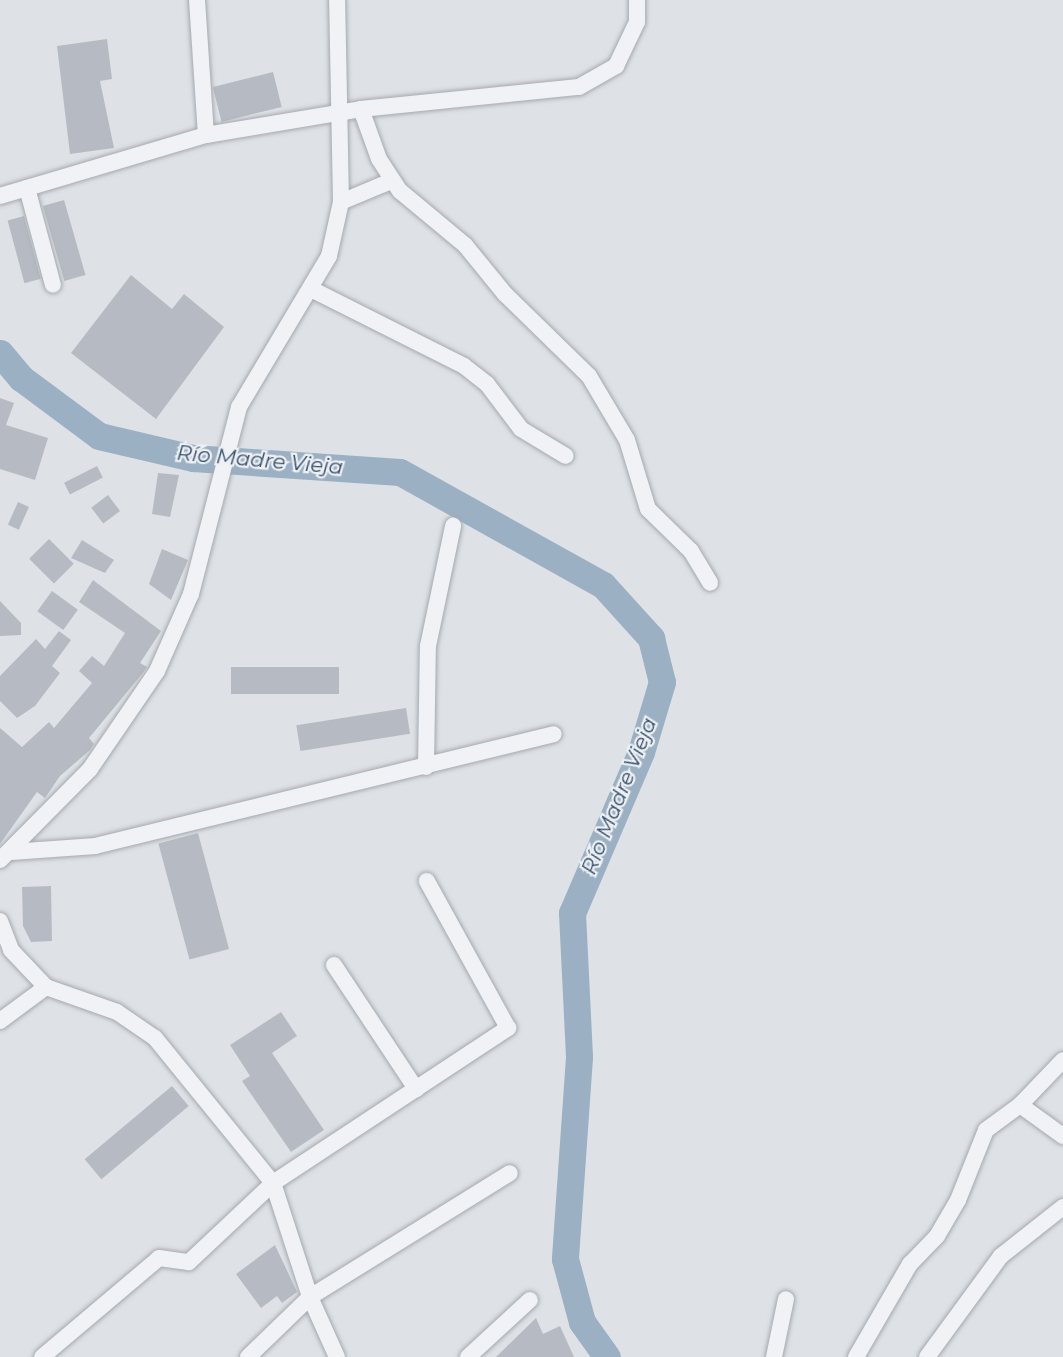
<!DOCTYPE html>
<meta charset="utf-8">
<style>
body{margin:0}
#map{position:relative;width:1063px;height:1357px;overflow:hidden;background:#dee2e6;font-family:Montserrat,sans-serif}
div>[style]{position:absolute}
.river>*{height:27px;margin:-13.5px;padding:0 13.5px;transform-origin:13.5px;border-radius:13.5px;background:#9cb0c3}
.building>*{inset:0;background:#b6bbc3;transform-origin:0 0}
.roads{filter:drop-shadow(0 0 2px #a4a9b0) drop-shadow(0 0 2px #a4a9b0)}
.minor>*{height:16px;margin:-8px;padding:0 8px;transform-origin:8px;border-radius:8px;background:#f0f2f5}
span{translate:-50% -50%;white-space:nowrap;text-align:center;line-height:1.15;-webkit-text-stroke:4.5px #edf0f4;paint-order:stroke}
.water-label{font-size:21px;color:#37506c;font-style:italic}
</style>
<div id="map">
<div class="river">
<i style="left:0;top:353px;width:33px;rotate:50deg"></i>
<i style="left:21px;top:378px;width:97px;rotate:36.6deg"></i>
<i style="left:99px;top:436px;width:97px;rotate:13.2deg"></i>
<i style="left:193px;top:458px;width:207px;rotate:3.9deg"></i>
<i style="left:400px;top:472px;width:232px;rotate:29.1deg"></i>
<i style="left:603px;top:585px;width:72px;rotate:47.8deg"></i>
<i style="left:651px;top:638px;width:45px;rotate:76deg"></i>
<i style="left:662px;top:682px;width:73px;rotate:106.7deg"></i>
<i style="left:641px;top:752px;width:175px;rotate:113.2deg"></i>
<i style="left:572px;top:913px;width:144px;rotate:87.2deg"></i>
<i style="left:579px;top:1057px;width:202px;rotate:94deg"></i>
<i style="left:565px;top:1259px;width:65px;rotate:74.9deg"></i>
<i style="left:582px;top:1322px;width:43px;rotate:54.5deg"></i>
</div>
<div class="building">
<i style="clip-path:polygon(107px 39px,112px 79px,100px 81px,114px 148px,70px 154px,57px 46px)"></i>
<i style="left:273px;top:72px;width:36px;height:62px;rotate:76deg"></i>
<i style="left:64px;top:200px;width:78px;height:22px;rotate:74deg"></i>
<i style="left:24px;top:216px;width:65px;height:17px;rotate:75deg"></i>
<i style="clip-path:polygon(131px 275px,172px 309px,184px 294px,224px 327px,156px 419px,71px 353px)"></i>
<i style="clip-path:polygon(0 398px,14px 403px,6px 425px,48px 438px,35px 480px,0 469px)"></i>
<i style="left:97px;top:466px;width:13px;height:37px;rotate:63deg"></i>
<i style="clip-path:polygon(158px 473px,179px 475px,170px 517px,152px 514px)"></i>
<i style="left:108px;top:495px;width:20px;height:21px;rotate:53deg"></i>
<i style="left:18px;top:502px;width:12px;height:25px;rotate:24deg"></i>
<i style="left:49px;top:539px;width:35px;height:28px;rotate:45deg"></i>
<i style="clip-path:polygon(82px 540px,114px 560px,105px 573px,71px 558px)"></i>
<i style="clip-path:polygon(162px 549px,188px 560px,171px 600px,149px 584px)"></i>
<i style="clip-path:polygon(93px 580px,161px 631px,140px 663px,147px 667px,142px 674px,89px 738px,94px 744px,90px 750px,60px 776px,45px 798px,37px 792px,0 844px,0 728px,22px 747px,49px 722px,54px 728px,92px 683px,79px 671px,92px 656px,104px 666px,125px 633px,79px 602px)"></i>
<i style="left:52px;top:591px;width:32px;height:25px;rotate:36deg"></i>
<i style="clip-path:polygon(0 601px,21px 623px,21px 635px,0 636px)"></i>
<i style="clip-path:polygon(59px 631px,71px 640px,52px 666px,60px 673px,35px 706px,17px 718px,0 701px,0 676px,36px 639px,45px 649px)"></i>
<i style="left:231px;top:667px;width:108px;height:27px"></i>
<i style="left:406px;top:708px;width:26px;height:111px;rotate:81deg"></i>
<i style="left:198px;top:833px;width:120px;height:41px;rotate:75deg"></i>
<i style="clip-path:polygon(51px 886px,52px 941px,31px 942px,23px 926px,22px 887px)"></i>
<i style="clip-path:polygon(281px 1012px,297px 1036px,272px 1053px,324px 1130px,291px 1152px,242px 1081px,250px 1076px,230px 1045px)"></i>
<i style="left:172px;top:1086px;width:26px;height:114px;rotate:50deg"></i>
<i style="clip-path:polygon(275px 1245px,297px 1292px,282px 1303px,277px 1296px,261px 1308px,236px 1274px)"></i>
<i style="clip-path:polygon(536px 1318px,543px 1334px,560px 1326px,574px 1357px,496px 1357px)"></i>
</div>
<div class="roads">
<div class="minor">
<i style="left:197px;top:0;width:135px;rotate:86.2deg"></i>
<i style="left:361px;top:109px;width:53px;rotate:70.2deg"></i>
<i style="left:379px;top:159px;width:38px;rotate:57deg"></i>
<i style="left:400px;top:191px;width:85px;rotate:39.7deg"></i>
<i style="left:465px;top:245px;width:63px;rotate:50.8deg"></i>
<i style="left:505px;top:294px;width:117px;rotate:44.3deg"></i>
<i style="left:589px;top:376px;width:74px;rotate:59.3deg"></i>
<i style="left:627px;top:440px;width:72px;rotate:73.1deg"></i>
<i style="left:648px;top:509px;width:60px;rotate:44.3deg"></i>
<i style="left:691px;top:551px;width:37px;rotate:59deg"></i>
<i style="left:27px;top:188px;width:100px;rotate:75deg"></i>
<i style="left:0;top:196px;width:215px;rotate:-16.5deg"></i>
<i style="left:206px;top:135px;width:157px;rotate:-9.5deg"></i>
<i style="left:361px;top:109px;width:219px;rotate:-5.8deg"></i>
<i style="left:579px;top:87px;width:43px;rotate:-29.6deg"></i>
<i style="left:616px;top:66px;width:49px;rotate:-64.5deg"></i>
<i style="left:637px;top:22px;width:22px;rotate:-90deg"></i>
<i style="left:341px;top:202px;width:54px;rotate:-22.8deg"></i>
<i style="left:313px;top:290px;width:169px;rotate:26.7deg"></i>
<i style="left:464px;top:366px;width:29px;rotate:38deg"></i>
<i style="left:487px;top:384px;width:56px;rotate:52.9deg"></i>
<i style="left:521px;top:429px;width:52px;rotate:31deg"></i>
<i style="left:426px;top:767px;width:121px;rotate:-89.1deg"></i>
<i style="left:428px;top:646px;width:123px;rotate:-78.2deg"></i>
<i style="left:12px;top:852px;width:83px;rotate:-4.1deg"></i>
<i style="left:95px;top:846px;width:472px;rotate:-13.7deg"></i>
<i style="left:0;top:860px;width:128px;rotate:-45.3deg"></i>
<i style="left:90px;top:769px;width:119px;rotate:-55.6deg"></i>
<i style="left:157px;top:671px;width:84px;rotate:-66.2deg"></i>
<i style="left:191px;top:594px;width:193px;rotate:-75.6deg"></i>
<i style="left:239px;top:407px;width:176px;rotate:-59.2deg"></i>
<i style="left:329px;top:256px;width:55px;rotate:-77.5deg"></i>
<i style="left:341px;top:202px;width:202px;rotate:-91.1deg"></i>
<i style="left:0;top:921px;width:31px;rotate:69deg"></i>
<i style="left:11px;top:950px;width:51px;rotate:46.6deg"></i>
<i style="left:46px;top:987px;width:75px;rotate:19.4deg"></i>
<i style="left:117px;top:1012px;width:46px;rotate:34.4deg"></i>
<i style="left:155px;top:1038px;width:187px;rotate:50.9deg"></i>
<i style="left:273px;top:1183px;width:120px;rotate:72deg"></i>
<i style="left:310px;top:1297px;width:66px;rotate:65.8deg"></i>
<i style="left:334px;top:965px;width:149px;rotate:56.5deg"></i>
<i style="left:0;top:1021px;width:57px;rotate:-36.5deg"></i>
<i style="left:1020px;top:1105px;width:53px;rotate:35.8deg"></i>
<i style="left:42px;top:1357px;width:153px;rotate:-40.2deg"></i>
<i style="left:159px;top:1258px;width:30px;rotate:8deg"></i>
<i style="left:189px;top:1262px;width:115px;rotate:-43.2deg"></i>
<i style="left:273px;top:1183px;width:282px;rotate:-33.4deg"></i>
<i style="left:508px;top:1028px;width:168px;rotate:-118.9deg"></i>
<i style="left:248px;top:1357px;width:86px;rotate:-44.1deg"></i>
<i style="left:310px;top:1297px;width:235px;rotate:-31.8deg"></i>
<i style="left:468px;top:1357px;width:84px;rotate:-42.6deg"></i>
<i style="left:774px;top:1357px;width:59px;rotate:-78.3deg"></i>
<i style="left:856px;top:1357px;width:108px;rotate:-59.9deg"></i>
<i style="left:910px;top:1264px;width:39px;rotate:-46deg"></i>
<i style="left:937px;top:1236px;width:42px;rotate:-59.7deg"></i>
<i style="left:958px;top:1200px;width:75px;rotate:-68.2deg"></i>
<i style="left:986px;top:1130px;width:42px;rotate:-36.3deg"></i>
<i style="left:1020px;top:1105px;width:62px;rotate:-46.3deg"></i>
<i style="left:927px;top:1357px;width:125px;rotate:-53.8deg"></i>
<i style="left:1001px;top:1256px;width:79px;rotate:-38.3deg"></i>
</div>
</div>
<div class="water-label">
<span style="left:260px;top:460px;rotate:5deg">Río Madre Vieja</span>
<span style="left:619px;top:796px;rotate:-68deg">Río Madre Vieja</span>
</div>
</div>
